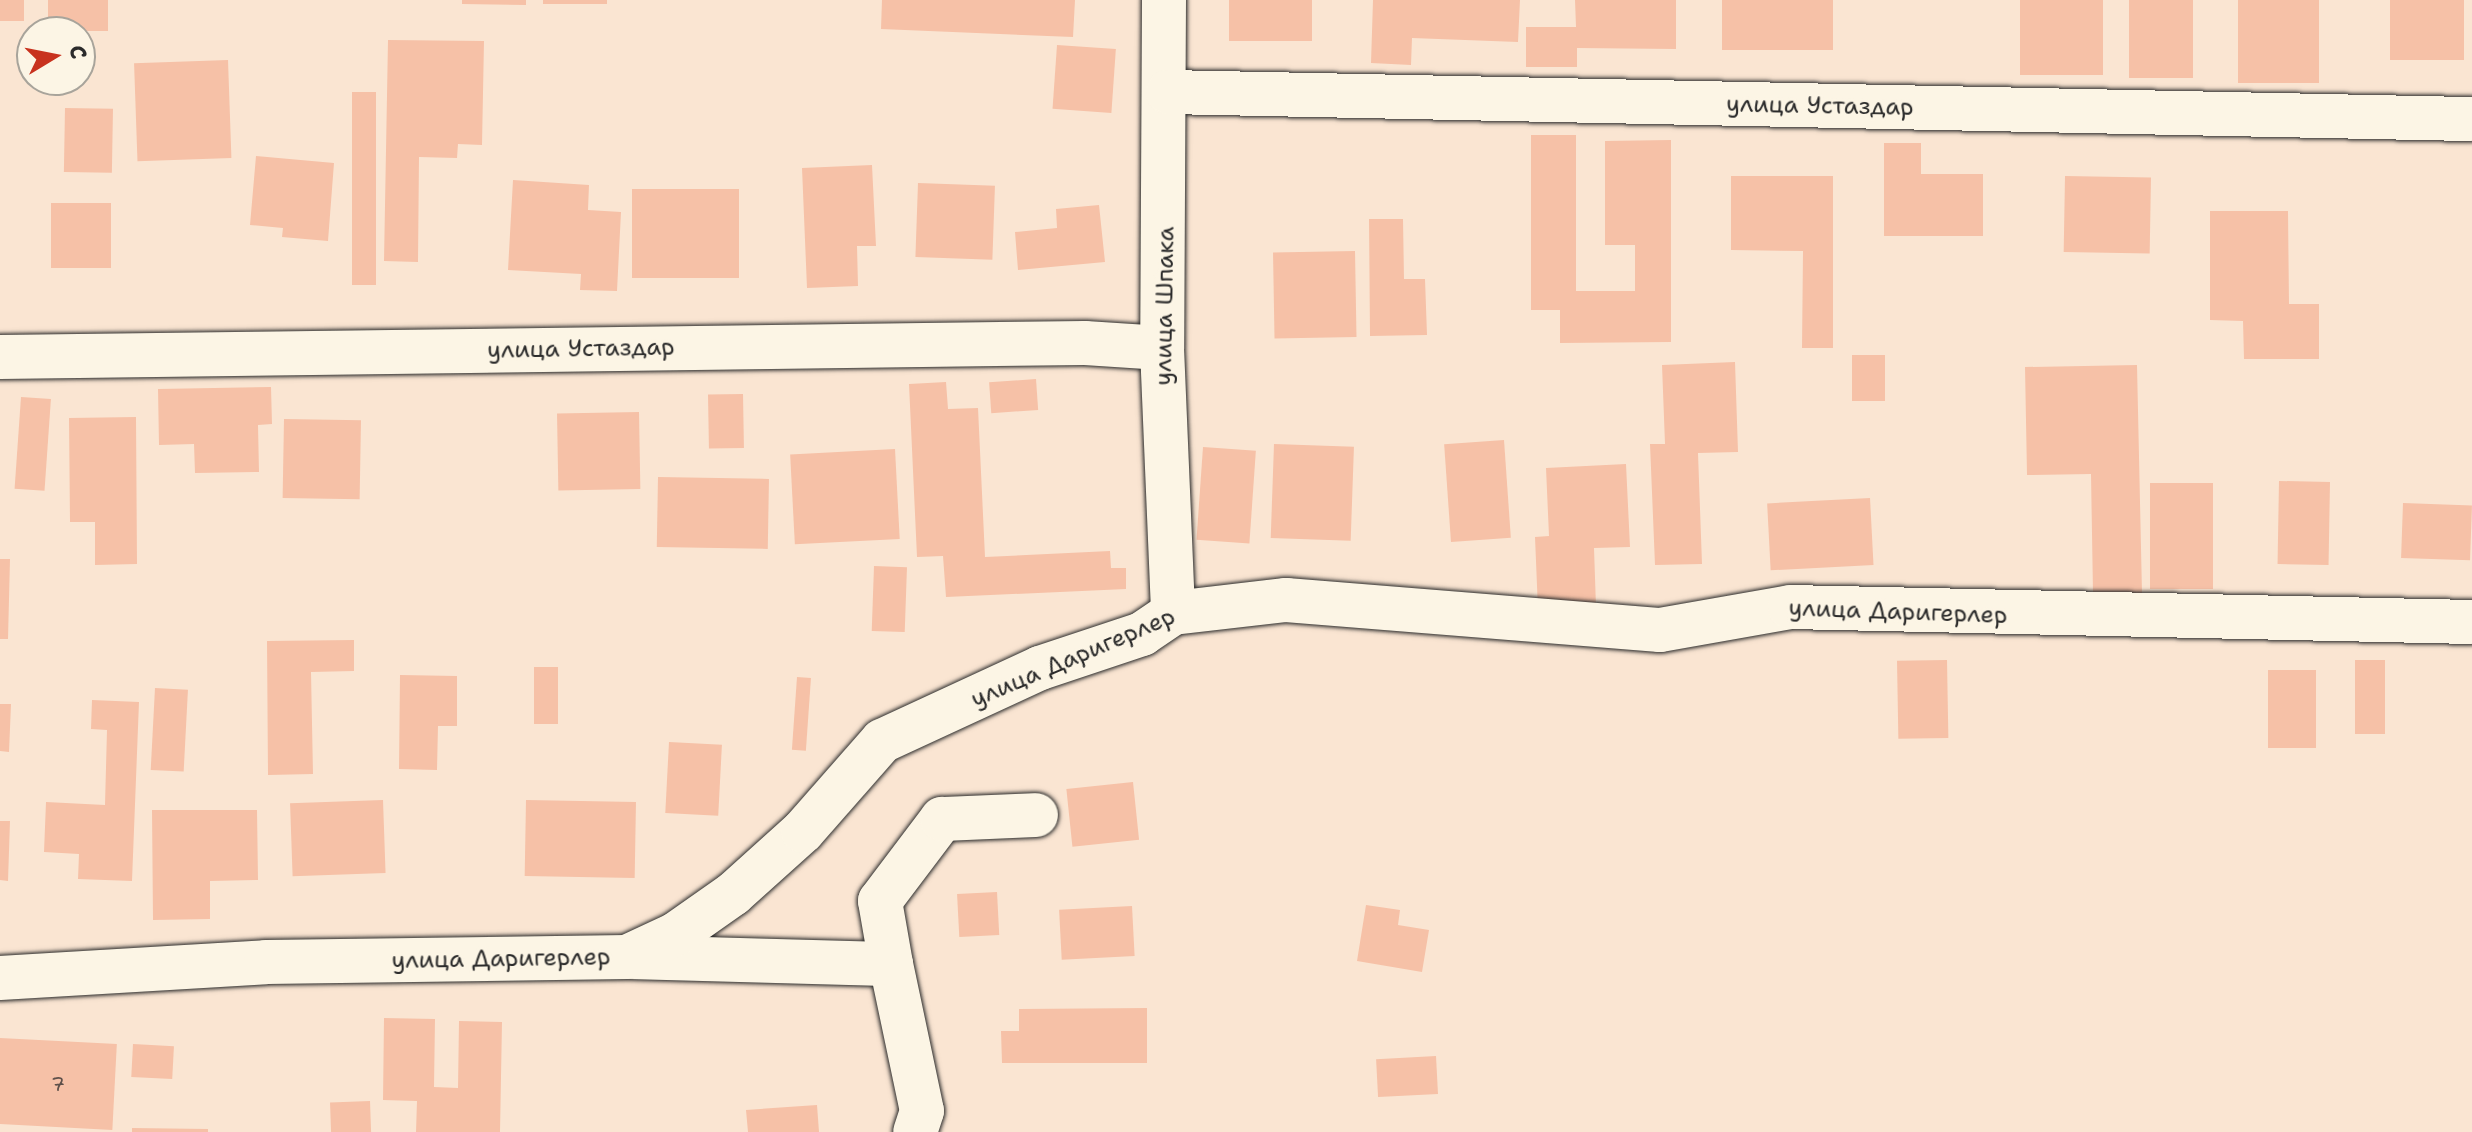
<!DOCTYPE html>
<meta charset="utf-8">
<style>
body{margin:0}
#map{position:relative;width:2472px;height:1132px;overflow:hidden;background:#fae5d2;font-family:"Shantell Sans",sans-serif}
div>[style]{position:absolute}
.building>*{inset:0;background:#f6c1a7;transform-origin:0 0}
.roads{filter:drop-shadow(0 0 2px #2b2b2b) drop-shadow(0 0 2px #2b2b2b)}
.minor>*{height:44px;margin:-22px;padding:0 22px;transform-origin:22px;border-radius:22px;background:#fcf5e5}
span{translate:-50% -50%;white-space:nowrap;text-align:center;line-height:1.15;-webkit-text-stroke:6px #fcf5e5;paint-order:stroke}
.number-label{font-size:20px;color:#5e504a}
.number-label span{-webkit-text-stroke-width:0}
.street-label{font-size:24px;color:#2b2b2b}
.north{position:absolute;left:16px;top:16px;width:80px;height:80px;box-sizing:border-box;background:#fcf5e5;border:2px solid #a8a49b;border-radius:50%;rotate:80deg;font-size:22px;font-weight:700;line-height:32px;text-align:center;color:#2b2b2b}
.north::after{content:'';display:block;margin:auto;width:28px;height:36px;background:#c8321e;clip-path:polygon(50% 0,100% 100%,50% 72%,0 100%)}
</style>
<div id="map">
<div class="building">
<i style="left:0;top:0;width:24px;height:21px"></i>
<i style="left:48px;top:0;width:60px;height:31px"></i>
<i style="clip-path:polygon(462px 0,526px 0,526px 5px,462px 4px)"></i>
<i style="left:543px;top:0;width:64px;height:4px"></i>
<i style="clip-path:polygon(882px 0,1075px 0,1073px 37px,881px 29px)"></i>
<i style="left:1229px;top:0;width:83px;height:41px"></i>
<i style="clip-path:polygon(1373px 0,1520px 0,1518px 42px,1412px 38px,1411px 65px,1371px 63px)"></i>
<i style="clip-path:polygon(1575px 0,1676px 0,1676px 49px,1577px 48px,1577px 67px,1526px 67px,1526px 27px,1576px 27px)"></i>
<i style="left:1722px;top:0;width:111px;height:50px"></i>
<i style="left:2020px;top:0;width:83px;height:75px"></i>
<i style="left:2129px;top:0;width:64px;height:78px"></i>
<i style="left:2238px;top:0;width:81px;height:83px"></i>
<i style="left:2390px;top:0;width:74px;height:60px"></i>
<i style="clip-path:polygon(388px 40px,484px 41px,482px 145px,458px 144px,457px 158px,419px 157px,418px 262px,384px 261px)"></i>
<i style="left:1057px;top:45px;width:59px;height:64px;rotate:4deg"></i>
<i style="left:228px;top:60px;width:98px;height:94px;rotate:88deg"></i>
<i style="left:352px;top:92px;width:24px;height:193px"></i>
<i style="left:65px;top:108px;width:48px;height:64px;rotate:1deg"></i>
<i style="clip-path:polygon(1531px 135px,1576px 135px,1576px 291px,1635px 291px,1635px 245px,1605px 245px,1605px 141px,1671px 140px,1671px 342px,1560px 343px,1560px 310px,1531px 310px)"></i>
<i style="clip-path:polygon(1884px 143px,1921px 143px,1921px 174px,1983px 174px,1983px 236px,1884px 236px)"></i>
<i style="clip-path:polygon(256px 156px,334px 163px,328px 241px,282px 237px,283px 228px,250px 225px)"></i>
<i style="clip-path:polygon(872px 165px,876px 246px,857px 246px,858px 286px,807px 288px,802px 168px)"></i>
<i style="clip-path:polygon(1731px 176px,1833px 176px,1833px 348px,1802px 348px,1803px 251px,1731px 250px)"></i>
<i style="left:2065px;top:176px;width:86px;height:76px;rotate:1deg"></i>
<i style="clip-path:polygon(513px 180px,589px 185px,588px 210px,621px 212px,617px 291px,580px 290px,581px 274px,508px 270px)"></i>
<i style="left:918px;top:183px;width:77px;height:74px;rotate:2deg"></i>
<i style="left:739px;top:189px;width:89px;height:107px;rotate:90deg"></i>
<i style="left:51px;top:203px;width:60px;height:65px"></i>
<i style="clip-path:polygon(1099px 205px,1105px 262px,1018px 270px,1015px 232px,1057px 228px,1056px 209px)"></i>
<i style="clip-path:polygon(2210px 211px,2288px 211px,2289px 304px,2319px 304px,2319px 359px,2244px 359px,2243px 321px,2210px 320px)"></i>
<i style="clip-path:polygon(1369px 219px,1403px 219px,1404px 279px,1425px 279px,1427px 335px,1370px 336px)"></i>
<i style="left:1355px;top:251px;width:86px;height:82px;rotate:89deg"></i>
<i style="left:1852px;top:355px;width:33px;height:46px"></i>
<i style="clip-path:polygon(1735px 362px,1738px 452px,1698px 453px,1702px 564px,1655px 565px,1650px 444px,1665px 444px,1662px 365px)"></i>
<i style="clip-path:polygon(2137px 365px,2142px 593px,2093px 593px,2091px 474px,2027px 475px,2025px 367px)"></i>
<i style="left:1036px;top:379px;width:31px;height:47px;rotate:86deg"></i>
<i style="clip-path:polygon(946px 382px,948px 409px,978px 408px,985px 557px,1110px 551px,1111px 568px,1126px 568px,1126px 589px,946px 597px,943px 556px,917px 557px,909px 384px)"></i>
<i style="clip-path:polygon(271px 387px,272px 424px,258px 425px,259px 472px,195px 473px,194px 444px,159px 445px,158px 389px)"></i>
<i style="left:743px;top:394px;width:54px;height:35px;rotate:89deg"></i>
<i style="left:21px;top:397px;width:30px;height:92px;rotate:4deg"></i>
<i style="left:639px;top:412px;width:77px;height:82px;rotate:89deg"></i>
<i style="clip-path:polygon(136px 417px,137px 564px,95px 565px,95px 522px,70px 522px,69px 418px)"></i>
<i style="left:284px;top:419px;width:77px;height:79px;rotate:1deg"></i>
<i style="left:1504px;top:440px;width:98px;height:60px;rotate:86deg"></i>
<i style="left:1274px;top:444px;width:80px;height:94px;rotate:2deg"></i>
<i style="left:1203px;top:447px;width:53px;height:93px;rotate:4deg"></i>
<i style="left:895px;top:449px;width:90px;height:105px;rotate:87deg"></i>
<i style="clip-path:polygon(1626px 464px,1630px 547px,1594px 548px,1596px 607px,1538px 610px,1535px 537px,1549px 536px,1546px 468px)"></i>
<i style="left:658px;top:477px;width:111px;height:70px;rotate:1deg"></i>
<i style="left:2279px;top:481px;width:51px;height:83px;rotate:1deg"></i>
<i style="left:2150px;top:483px;width:63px;height:106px"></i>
<i style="left:1870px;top:498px;width:67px;height:103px;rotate:87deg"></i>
<i style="left:2403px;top:503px;width:69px;height:55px;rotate:2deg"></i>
<i style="clip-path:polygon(0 559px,10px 559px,8px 639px,0 639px)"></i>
<i style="left:874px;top:566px;width:33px;height:65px;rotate:2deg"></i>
<i style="clip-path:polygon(354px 640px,354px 671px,311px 672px,313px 774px,268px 775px,267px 641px)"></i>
<i style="left:1947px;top:660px;width:78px;height:50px;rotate:89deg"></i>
<i style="left:2355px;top:660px;width:30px;height:74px"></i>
<i style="left:534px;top:667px;width:24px;height:57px"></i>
<i style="left:2268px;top:670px;width:48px;height:78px"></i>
<i style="clip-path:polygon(400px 675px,457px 676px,457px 726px,438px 726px,437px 770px,399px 769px)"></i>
<i style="left:797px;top:677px;width:14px;height:73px;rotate:4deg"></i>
<i style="left:155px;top:688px;width:33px;height:82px;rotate:3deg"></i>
<i style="clip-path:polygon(92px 700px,139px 702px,132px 881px,78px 879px,79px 854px,44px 852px,46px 802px,105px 805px,107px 730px,91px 729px)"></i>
<i style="clip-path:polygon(0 704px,11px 704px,9px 752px,0 751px)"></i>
<i style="left:669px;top:742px;width:53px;height:71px;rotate:3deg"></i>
<i style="left:1133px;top:782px;width:58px;height:67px;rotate:84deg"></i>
<i style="left:383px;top:800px;width:73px;height:93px;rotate:88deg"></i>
<i style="left:526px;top:800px;width:110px;height:76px;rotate:1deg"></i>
<i style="clip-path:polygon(152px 810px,257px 810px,258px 880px,210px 881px,210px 919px,153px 920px)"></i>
<i style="clip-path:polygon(0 821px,10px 821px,8px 881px,0 880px)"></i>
<i style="left:997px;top:892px;width:43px;height:40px;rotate:87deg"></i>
<i style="clip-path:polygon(1366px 905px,1400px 910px,1398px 925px,1429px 930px,1422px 972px,1357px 961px)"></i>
<i style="left:1132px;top:906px;width:50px;height:73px;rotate:87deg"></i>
<i style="clip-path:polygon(1147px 1008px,1147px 1063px,1002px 1063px,1001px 1031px,1019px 1031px,1019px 1009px)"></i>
<i style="clip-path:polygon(384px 1018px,435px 1019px,434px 1087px,458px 1088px,459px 1021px,502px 1022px,500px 1132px,416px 1132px,417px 1101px,383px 1100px)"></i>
<i style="left:0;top:1038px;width:117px;height:86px;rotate:3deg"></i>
<i style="left:133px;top:1044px;width:41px;height:33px;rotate:3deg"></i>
<i style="left:1436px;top:1056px;width:38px;height:60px;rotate:87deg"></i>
<i style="left:370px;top:1101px;width:31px;height:40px;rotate:88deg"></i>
<i style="clip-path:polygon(817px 1105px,819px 1132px,748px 1132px,746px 1110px)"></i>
<i style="clip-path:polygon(132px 1128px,208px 1129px,208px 1132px,132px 1132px)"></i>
</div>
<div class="roads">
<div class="minor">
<i style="left:1164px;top:0;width:348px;rotate:90.3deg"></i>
<i style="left:1162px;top:348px;width:265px;rotate:87.6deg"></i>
<i style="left:1168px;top:92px;width:1304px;rotate:1.19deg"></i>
<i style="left:0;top:357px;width:1085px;rotate:-0.74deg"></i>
<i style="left:1085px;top:343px;width:77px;rotate:3.7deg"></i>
<i style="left:634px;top:957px;width:257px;rotate:1.6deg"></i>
<i style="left:891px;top:964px;width:150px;rotate:78.1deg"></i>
<i style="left:922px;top:1111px;width:22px;rotate:108deg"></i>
<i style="left:891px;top:964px;width:64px;rotate:-99.9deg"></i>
<i style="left:880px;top:901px;width:103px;rotate:-52.9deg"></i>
<i style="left:942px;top:819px;width:94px;rotate:-2.4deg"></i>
<i style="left:0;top:978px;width:266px;rotate:-3.4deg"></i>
<i style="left:266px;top:962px;width:361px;rotate:-0.8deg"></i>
<i style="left:627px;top:957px;width:54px;rotate:-25.1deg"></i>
<i style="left:676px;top:934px;width:70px;rotate:-35.1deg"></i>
<i style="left:733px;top:894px;width:94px;rotate:-42deg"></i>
<i style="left:803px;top:831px;width:120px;rotate:-48.7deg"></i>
<i style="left:882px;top:741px;width:174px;rotate:-24.8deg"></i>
<i style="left:1040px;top:668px;width:108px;rotate:-18.4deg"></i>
<i style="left:1142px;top:634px;width:37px;rotate:-34deg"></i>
<i style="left:1173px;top:613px;width:114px;rotate:-6.6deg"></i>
<i style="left:1286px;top:600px;width:375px;rotate:4.6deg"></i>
<i style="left:1660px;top:630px;width:132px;rotate:-10deg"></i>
<i style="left:1790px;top:607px;width:682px;rotate:1.26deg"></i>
</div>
</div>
<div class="number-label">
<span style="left:58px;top:1084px">7</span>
</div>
<div class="street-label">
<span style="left:1820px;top:106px;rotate:1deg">улица Устаздар</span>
<span style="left:1165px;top:306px;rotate:-89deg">улица Шпака</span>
<span style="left:581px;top:349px;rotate:-1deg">улица Устаздар</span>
<span style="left:1898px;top:612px;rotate:2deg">улица Даригерлер</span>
<span style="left:1073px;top:658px;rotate:-23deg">улица Даригерлер</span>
<span style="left:501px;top:959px;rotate:-1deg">улица Даригерлер</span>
</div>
<div class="north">С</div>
</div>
